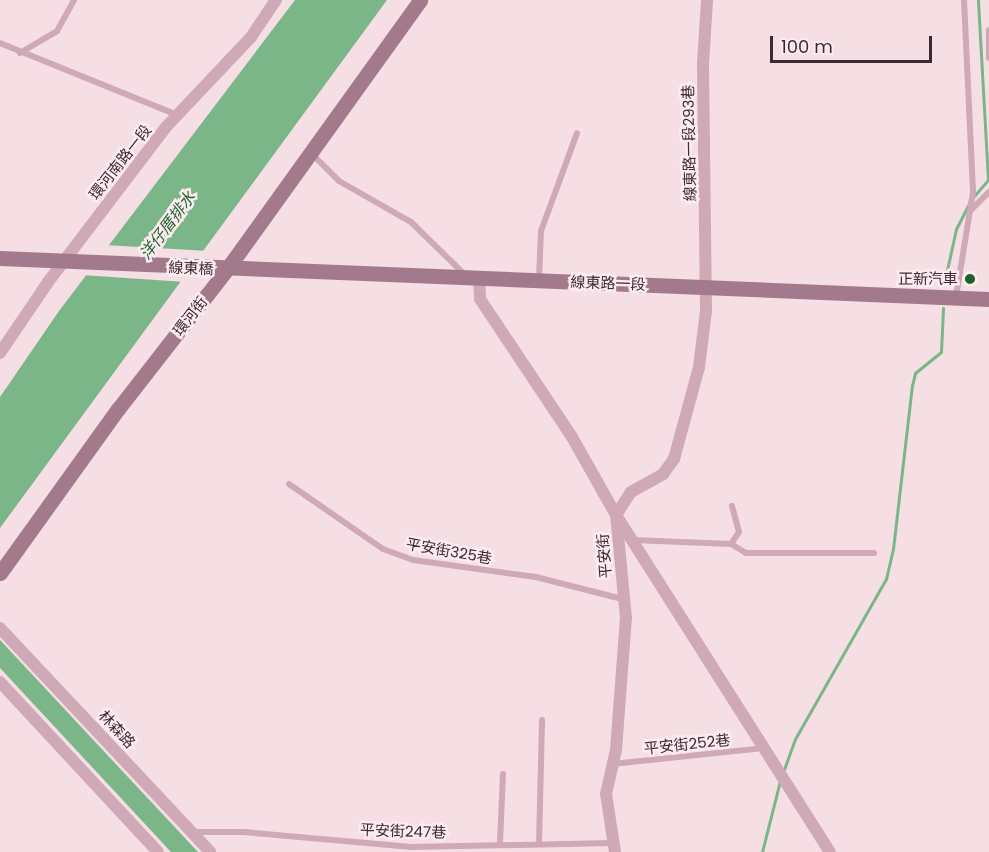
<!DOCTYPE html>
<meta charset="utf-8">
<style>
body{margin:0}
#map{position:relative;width:989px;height:852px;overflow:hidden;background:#f5dfe5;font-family:Poppins,"Noto Sans TC",sans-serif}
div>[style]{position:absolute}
.water>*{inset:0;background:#7ab688}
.pier>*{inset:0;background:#f5dfe5}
.stream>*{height:3px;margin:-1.5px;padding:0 1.5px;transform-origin:1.5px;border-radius:1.5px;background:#7ab688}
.lane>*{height:6px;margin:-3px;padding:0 3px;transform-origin:3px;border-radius:3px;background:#cfa9b6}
.street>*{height:12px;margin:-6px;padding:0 6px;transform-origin:6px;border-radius:6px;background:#cfa9b6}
.secondary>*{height:15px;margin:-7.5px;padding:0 7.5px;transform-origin:7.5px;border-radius:7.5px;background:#a37a8c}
.dots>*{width:16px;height:16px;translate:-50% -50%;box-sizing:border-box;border:3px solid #fcecf0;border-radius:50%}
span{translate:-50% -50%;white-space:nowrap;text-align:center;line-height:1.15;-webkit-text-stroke:5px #fcecf0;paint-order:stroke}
.street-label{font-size:15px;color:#3c2932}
.poi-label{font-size:15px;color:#3c2932}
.right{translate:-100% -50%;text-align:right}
.water-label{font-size:16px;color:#1a622c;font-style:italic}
.scale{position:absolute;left:770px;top:36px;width:162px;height:27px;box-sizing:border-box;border:3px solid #3c2932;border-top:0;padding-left:8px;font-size:18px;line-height:21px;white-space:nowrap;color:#3c2932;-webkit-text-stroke:4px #fcecf0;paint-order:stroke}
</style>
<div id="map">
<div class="water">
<i style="clip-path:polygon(295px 0,387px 0,0 528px,0 397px,59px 311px)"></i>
<i style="clip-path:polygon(0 640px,198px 852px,171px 852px,0 668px)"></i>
</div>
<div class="pier">
<i style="clip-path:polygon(105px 245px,208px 251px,185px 282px,82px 275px)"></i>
</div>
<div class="stream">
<i style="left:974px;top:196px;width:21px;rotate:-49deg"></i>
<i style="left:988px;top:180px;width:180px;rotate:-93.2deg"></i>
<i style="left:947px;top:270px;width:42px;rotate:-77.6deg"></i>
<i style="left:956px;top:229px;width:30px;rotate:-63deg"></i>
<i style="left:783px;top:772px;width:35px;rotate:-70deg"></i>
<i style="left:795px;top:739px;width:184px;rotate:-60.4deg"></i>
<i style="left:886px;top:579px;width:31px;rotate:-77deg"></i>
<i style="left:893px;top:549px;width:164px;rotate:-83.4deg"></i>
<i style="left:912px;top:386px;width:13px;rotate:-77deg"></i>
<i style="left:915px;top:373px;width:33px;rotate:-39deg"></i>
<i style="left:941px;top:352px;width:44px;rotate:-87.4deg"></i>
<i style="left:762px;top:852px;width:73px;rotate:-75.8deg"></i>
</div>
<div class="lane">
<i style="left:964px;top:0;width:192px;rotate:87.3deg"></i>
<i style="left:973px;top:192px;width:19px;rotate:99deg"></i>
<i style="left:989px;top:30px;width:28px;rotate:90deg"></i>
<i style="left:0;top:43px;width:191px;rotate:22.1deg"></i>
<i style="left:20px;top:53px;width:43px;rotate:-30.7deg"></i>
<i style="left:57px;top:31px;width:35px;rotate:-61deg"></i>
<i style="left:312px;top:154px;width:38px;rotate:45deg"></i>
<i style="left:339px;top:181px;width:83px;rotate:29.7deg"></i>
<i style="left:411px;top:222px;width:73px;rotate:44.4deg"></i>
<i style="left:539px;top:279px;width:48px;rotate:-87.6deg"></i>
<i style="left:541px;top:231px;width:104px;rotate:-69.8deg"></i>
<i style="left:956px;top:297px;width:87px;rotate:-80.8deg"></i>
<i style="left:970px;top:211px;width:27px;rotate:-45deg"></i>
<i style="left:289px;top:484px;width:114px;rotate:34.7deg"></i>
<i style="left:383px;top:549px;width:32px;rotate:20deg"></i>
<i style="left:413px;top:560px;width:124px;rotate:7.9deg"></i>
<i style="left:536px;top:577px;width:89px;rotate:14.3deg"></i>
<i style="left:633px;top:540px;width:98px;rotate:2.3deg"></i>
<i style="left:731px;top:544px;width:17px;rotate:31deg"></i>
<i style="left:746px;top:553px;width:128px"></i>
<i style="left:731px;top:544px;width:14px;rotate:-56deg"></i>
<i style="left:739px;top:532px;width:27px;rotate:-105deg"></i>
<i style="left:612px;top:764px;width:152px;rotate:-6deg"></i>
<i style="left:192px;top:832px;width:52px"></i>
<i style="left:244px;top:832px;width:168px;rotate:5.1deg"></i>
<i style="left:411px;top:847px;width:202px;rotate:-1.1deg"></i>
<i style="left:500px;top:843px;width:69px;rotate:-87.5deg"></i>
<i style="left:539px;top:844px;width:124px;rotate:-88.6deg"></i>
</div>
<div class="street">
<i style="left:479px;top:277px;width:22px;rotate:87deg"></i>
<i style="left:480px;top:299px;width:166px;rotate:56.3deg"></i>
<i style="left:572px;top:437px;width:90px;rotate:60.6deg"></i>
<i style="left:616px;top:515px;width:399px;rotate:57.6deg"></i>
<i style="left:0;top:353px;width:86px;rotate:-55.9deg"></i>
<i style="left:48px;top:282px;width:195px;rotate:-52.7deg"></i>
<i style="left:166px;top:127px;width:124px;rotate:-46.6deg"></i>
<i style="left:251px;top:37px;width:45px;rotate:-56deg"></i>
<i style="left:0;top:628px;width:307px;rotate:46.8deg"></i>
<i style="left:0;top:682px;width:232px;rotate:47.1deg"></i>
<i style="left:615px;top:852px;width:59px;rotate:-98.8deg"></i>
<i style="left:606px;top:794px;width:45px;rotate:-77.2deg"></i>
<i style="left:616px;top:750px;width:132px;rotate:-85.7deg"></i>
<i style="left:626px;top:618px;width:103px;rotate:-95.5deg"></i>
<i style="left:616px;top:515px;width:27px;rotate:-57deg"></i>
<i style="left:631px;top:492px;width:37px;rotate:-29deg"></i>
<i style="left:663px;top:474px;width:19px;rotate:-54deg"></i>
<i style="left:674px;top:459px;width:95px;rotate:-74.8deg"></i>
<i style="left:699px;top:367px;width:56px;rotate:-82.9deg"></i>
<i style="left:706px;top:311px;width:247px;rotate:-90.7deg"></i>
<i style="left:703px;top:64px;width:64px;rotate:-86.4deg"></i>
</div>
<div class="secondary">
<i style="left:0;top:258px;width:990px;rotate:2.37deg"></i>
<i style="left:0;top:573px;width:202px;rotate:-54.3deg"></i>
<i style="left:118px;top:409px;width:177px;rotate:-52.1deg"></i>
<i style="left:227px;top:269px;width:331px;rotate:-54.3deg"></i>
</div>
<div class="dots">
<i style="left:970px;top:279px;background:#1a622c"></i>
</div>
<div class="street-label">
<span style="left:689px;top:143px;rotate:-91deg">線東路一段293巷</span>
<span style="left:120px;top:162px;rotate:-52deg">環河南路一段</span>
<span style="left:191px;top:268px;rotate:2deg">線東橋</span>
<span style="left:608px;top:283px;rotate:2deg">線東路一段</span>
<span style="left:190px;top:316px;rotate:-52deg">環河街</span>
<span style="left:449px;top:551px;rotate:10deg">平安街325巷</span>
<span style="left:604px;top:556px;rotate:-94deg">平安街</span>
<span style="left:117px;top:729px;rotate:47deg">林森路</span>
<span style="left:687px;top:744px;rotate:-6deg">平安街252巷</span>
<span style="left:403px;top:831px;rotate:2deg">平安街247巷</span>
</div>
<div class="poi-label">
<span class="right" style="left:958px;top:279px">正新汽車</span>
</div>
<div class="water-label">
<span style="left:168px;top:226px;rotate:-53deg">洋仔厝排水</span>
</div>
<div class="scale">100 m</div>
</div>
